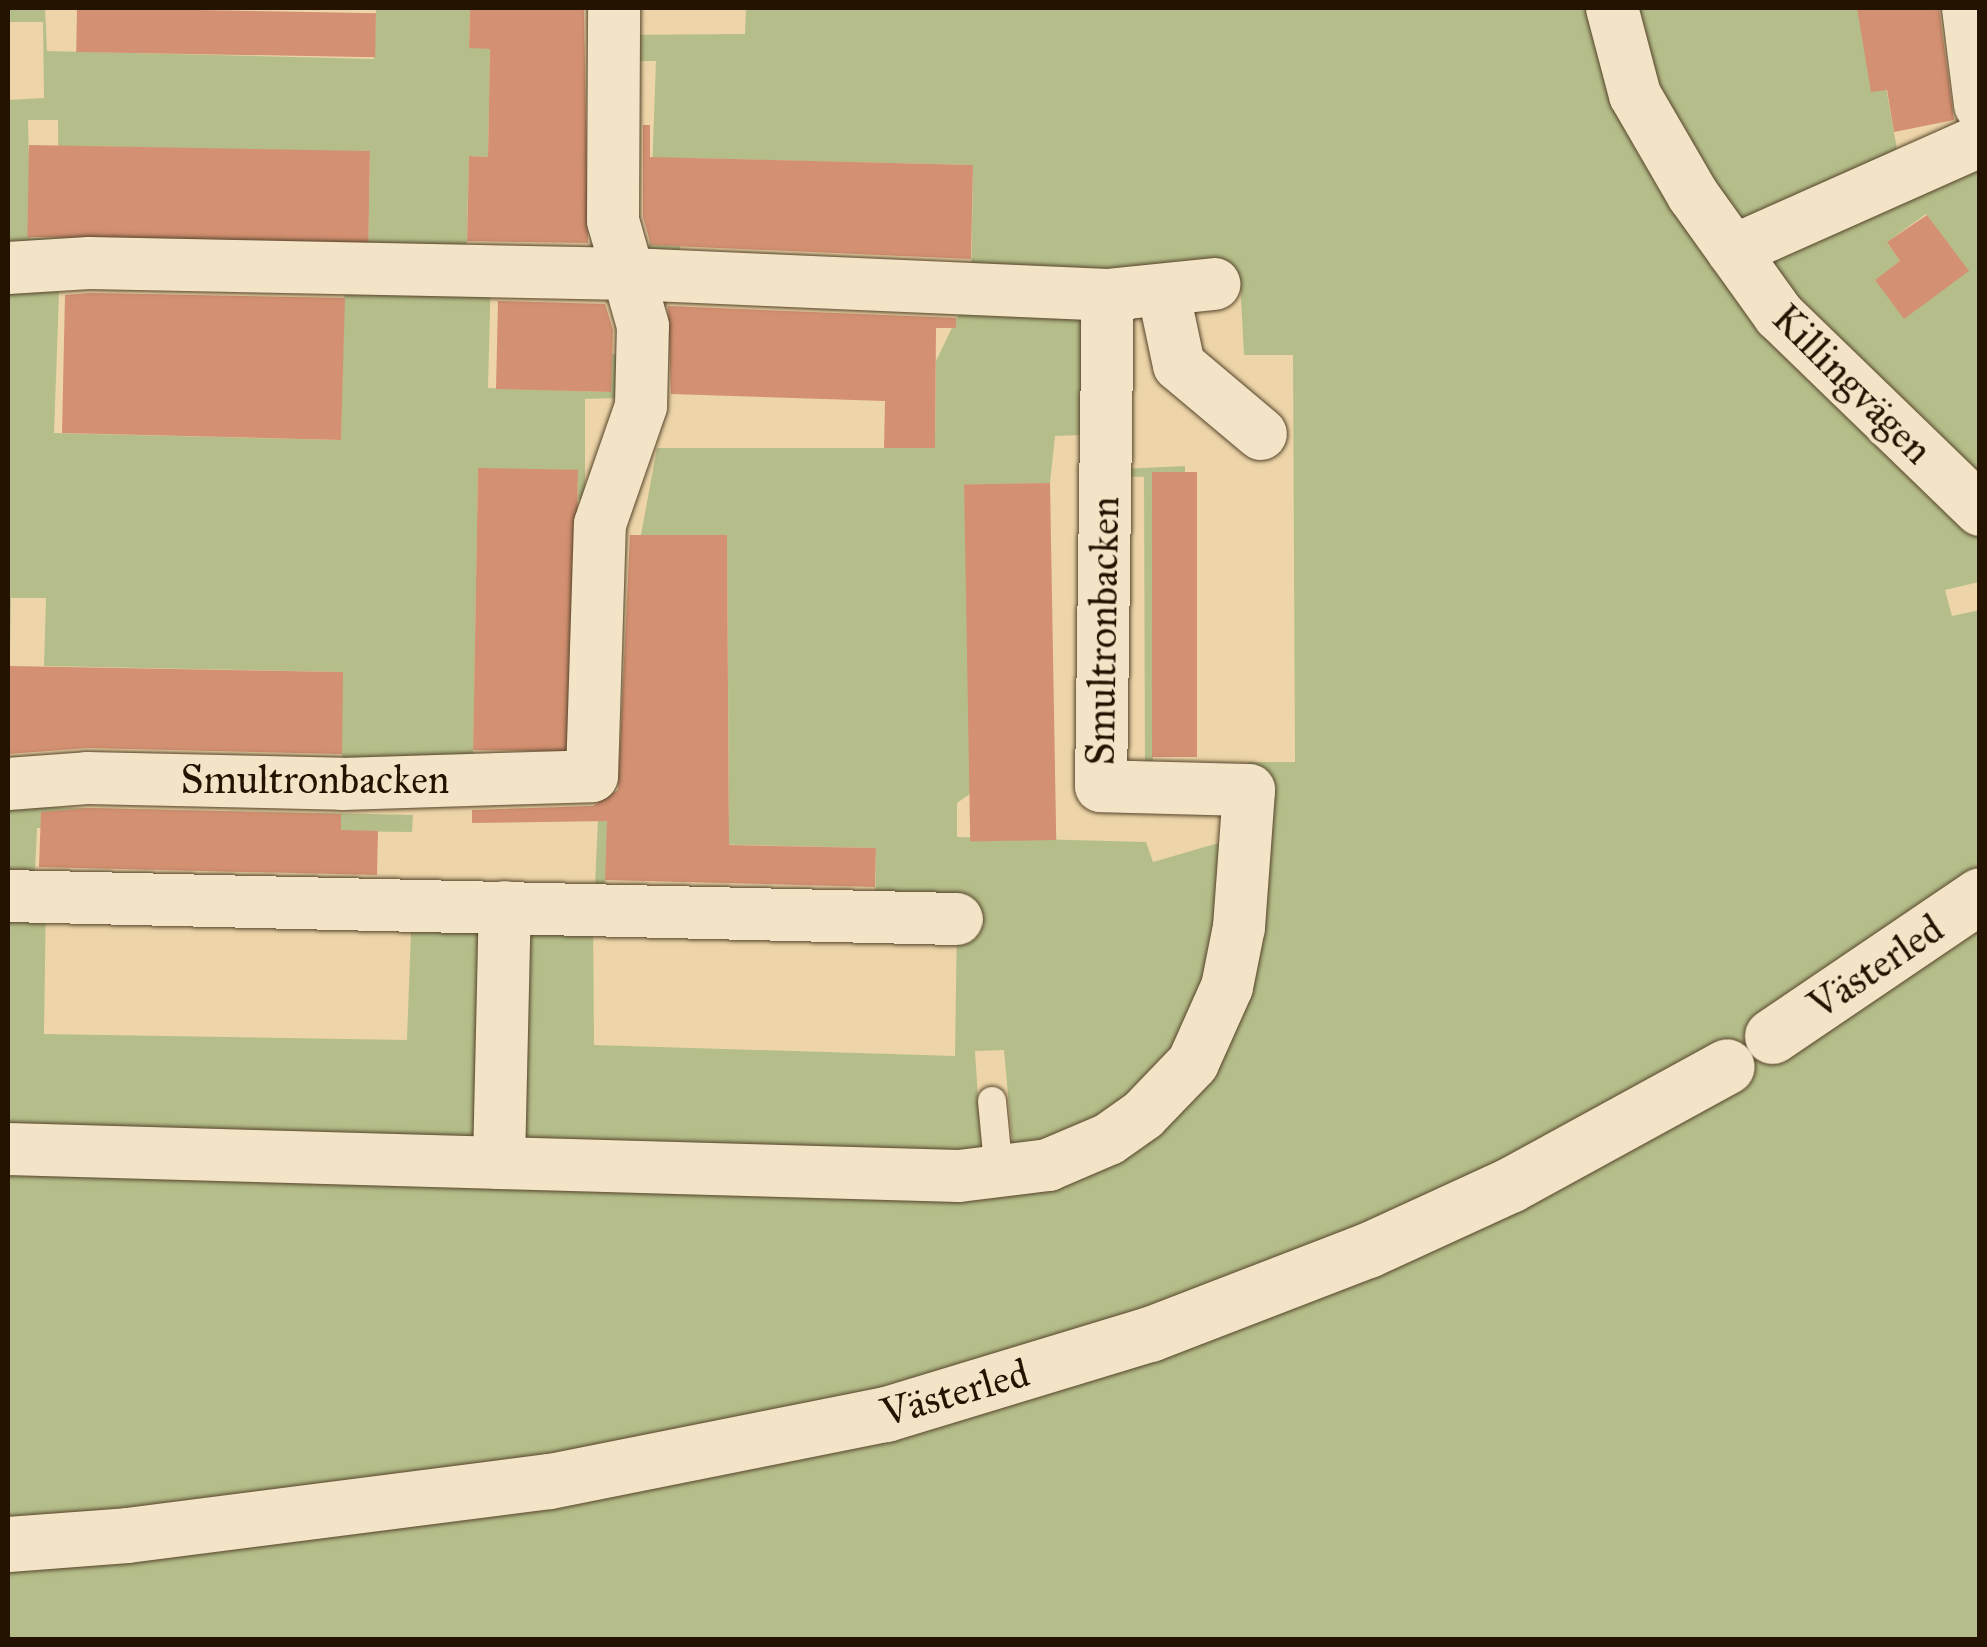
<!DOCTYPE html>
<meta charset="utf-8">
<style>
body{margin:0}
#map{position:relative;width:1987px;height:1647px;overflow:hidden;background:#edd5a9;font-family:"IM FELL Great Primer",serif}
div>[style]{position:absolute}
.green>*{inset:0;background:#b5be8a}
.building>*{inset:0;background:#d39072;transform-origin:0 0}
.roads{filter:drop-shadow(0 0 2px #56442a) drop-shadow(0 0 2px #56442a)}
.service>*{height:28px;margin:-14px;padding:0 14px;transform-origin:14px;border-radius:14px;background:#f3e4c7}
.minor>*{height:52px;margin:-26px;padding:0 26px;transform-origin:26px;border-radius:26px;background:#f3e4c7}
.tertiary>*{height:55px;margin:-27.5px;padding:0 27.5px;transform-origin:27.5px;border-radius:27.5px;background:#f3e4c7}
span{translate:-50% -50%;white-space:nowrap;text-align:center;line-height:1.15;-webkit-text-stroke:8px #f3e4c7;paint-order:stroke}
.street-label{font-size:40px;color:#231300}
.frame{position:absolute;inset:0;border:10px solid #231300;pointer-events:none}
</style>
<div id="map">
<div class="green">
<i style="clip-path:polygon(evenodd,8px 8px,45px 8px,47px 51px,374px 59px,376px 8px,470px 8px,469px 47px,490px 49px,488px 157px,469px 156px,466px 270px,491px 271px,488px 388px,610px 392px,612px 354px,619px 355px,617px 398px,585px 399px,585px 499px,578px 499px,577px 470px,478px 469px,473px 761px,342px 784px,342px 672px,44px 666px,46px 598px,11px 598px,8px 755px,8px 100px,44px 98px,43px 22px,8px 22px,8px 8px,28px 120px,58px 120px,59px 238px,31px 238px,28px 120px,8px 8px,77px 146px,370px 152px,368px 247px,345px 268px,341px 440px,54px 433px,60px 264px,75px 241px,77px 146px)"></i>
<i style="clip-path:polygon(evenodd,746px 8px,1872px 8px,1901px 172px,1979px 141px,1979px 582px,1945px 590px,1952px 616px,1980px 610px,1979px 1639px,8px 1640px,8px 784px,38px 807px,413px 815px,412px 832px,37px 828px,34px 894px,46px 894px,44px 1034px,407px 1040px,412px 904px,593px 908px,594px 1045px,955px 1056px,957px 919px,875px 916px,876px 848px,607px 842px,605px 886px,595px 886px,598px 818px,729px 817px,727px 535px,641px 535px,657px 448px,935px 448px,936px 361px,971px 288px,973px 165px,681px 158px,680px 255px,649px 255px,656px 61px,614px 61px,614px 35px,745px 34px,746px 8px,1926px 214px,1968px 271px,1876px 281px,1900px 261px,1887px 242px,1926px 214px,746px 8px,1240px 281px,1244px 355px,1293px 355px,1295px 762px,1249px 762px,1246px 835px,1153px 862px,1146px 842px,957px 837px,957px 803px,980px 787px,964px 485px,1050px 483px,1055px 436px,1106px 434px,1108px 295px,1240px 281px,746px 8px,1004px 1050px,1015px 1171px,983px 1175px,975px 1051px,1004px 1050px)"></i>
<i style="clip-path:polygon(1185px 466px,1185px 472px,1152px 473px,1153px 771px,1145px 772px,1144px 477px,1118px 476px,1121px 469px)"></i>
</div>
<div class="building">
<i style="left:77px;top:8px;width:299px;height:44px;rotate:1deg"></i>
<i style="clip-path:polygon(470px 8px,584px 8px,588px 243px,467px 241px,469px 156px,488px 157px,490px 49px,469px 48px)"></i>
<i style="clip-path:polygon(1857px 8px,1939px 8px,1954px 120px,1894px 132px,1887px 90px,1871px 92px)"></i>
<i style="clip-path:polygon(643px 125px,650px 125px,650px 157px,973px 165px,971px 259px,651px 245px,643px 217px)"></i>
<i style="left:29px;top:145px;width:341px;height:92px;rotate:1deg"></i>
<i style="clip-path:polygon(1927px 215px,1969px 271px,1904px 319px,1875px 280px,1900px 261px,1887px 242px)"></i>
<i style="clip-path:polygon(90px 293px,345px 298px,341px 440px,62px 433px,65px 295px)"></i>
<i style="clip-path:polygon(498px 301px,605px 304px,613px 330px,611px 392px,496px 389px)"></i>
<i style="clip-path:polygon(668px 306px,956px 318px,956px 328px,936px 328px,935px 448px,884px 448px,885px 401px,671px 394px)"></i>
<i style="left:478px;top:468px;width:100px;height:282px;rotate:1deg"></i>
<i style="left:1152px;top:472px;width:45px;height:285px"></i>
<i style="left:1050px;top:483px;width:357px;height:86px;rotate:89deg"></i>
<i style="clip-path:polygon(630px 535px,727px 535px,729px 845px,876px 848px,875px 887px,605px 880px,607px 821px,472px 823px,472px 810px,593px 806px,618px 790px)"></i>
<i style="clip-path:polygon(9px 666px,343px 672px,342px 754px,88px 748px,8px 754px)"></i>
<i style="clip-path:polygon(88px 808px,341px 814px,341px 830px,378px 831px,377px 875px,39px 867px,41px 812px)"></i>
</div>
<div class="roads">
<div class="service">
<i style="left:992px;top:1101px;width:73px;rotate:84.5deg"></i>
</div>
<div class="minor">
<i style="left:1612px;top:8px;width:90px;rotate:75.2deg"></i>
<i style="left:1635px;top:95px;width:116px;rotate:59.9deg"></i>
<i style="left:1693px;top:195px;width:148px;rotate:54.4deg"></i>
<i style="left:1779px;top:315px;width:280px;rotate:44.1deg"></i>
<i style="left:1968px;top:8px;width:98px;rotate:82.9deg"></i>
<i style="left:1733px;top:251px;width:270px;rotate:-24deg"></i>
<i style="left:8px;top:268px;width:81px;rotate:-3.5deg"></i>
<i style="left:89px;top:263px;width:540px;rotate:1.17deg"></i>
<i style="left:629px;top:274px;width:479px;rotate:2.5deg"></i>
<i style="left:1108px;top:295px;width:107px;rotate:-5.9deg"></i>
<i style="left:1163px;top:290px;width:77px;rotate:78deg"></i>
<i style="left:1179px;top:365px;width:107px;rotate:40.1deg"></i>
<i style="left:8px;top:784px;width:79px;rotate:-4.3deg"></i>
<i style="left:87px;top:778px;width:255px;rotate:1.3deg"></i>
<i style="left:342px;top:784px;width:250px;rotate:-1.8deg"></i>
<i style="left:592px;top:776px;width:252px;rotate:-88.2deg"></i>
<i style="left:600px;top:524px;width:125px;rotate:-70.8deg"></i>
<i style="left:641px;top:406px;width:80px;rotate:-88.6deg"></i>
<i style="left:643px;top:326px;width:109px;rotate:-105.9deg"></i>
<i style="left:613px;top:221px;width:213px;rotate:-89.7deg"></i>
<i style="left:8px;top:896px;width:949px;rotate:1.39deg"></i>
<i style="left:8px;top:1149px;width:951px;rotate:1.63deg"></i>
<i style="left:959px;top:1176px;width:90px;rotate:-7deg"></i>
<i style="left:1048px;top:1165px;width:66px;rotate:-23.1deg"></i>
<i style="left:1109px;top:1139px;width:42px;rotate:-35.2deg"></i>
<i style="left:1143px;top:1115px;width:72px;rotate:-46.1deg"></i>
<i style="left:1193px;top:1063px;width:83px;rotate:-65.9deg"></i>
<i style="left:1227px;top:987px;width:61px;rotate:-78.7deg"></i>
<i style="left:1239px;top:927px;width:137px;rotate:-85.8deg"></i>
<i style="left:1249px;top:790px;width:148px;rotate:-178.5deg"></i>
<i style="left:1101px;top:786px;width:491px;rotate:-89.2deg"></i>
<i style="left:499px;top:1163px;width:256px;rotate:-88.7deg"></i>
</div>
<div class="tertiary">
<i style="left:1772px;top:1036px;width:251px;rotate:-34.1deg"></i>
<i style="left:8px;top:1544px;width:119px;rotate:-4.3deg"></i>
<i style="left:127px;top:1535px;width:426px;rotate:-7.3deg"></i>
<i style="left:550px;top:1481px;width:343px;rotate:-11.3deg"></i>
<i style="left:886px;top:1414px;width:276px;rotate:-16.9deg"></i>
<i style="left:1150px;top:1334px;width:234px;rotate:-21.1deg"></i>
<i style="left:1368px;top:1250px;width:156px;rotate:-24.6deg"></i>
<i style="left:1510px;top:1185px;width:247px;rotate:-28.7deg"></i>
</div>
</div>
<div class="street-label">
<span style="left:1852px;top:384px;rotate:45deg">Killingvägen</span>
<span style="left:1103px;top:631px;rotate:-89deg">Smultronbacken</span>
<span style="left:315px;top:780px">Smultronbacken</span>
<span style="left:1876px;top:967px;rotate:-34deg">Västerled</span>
<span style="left:955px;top:1393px;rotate:-16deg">Västerled</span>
</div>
<div class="frame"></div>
</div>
